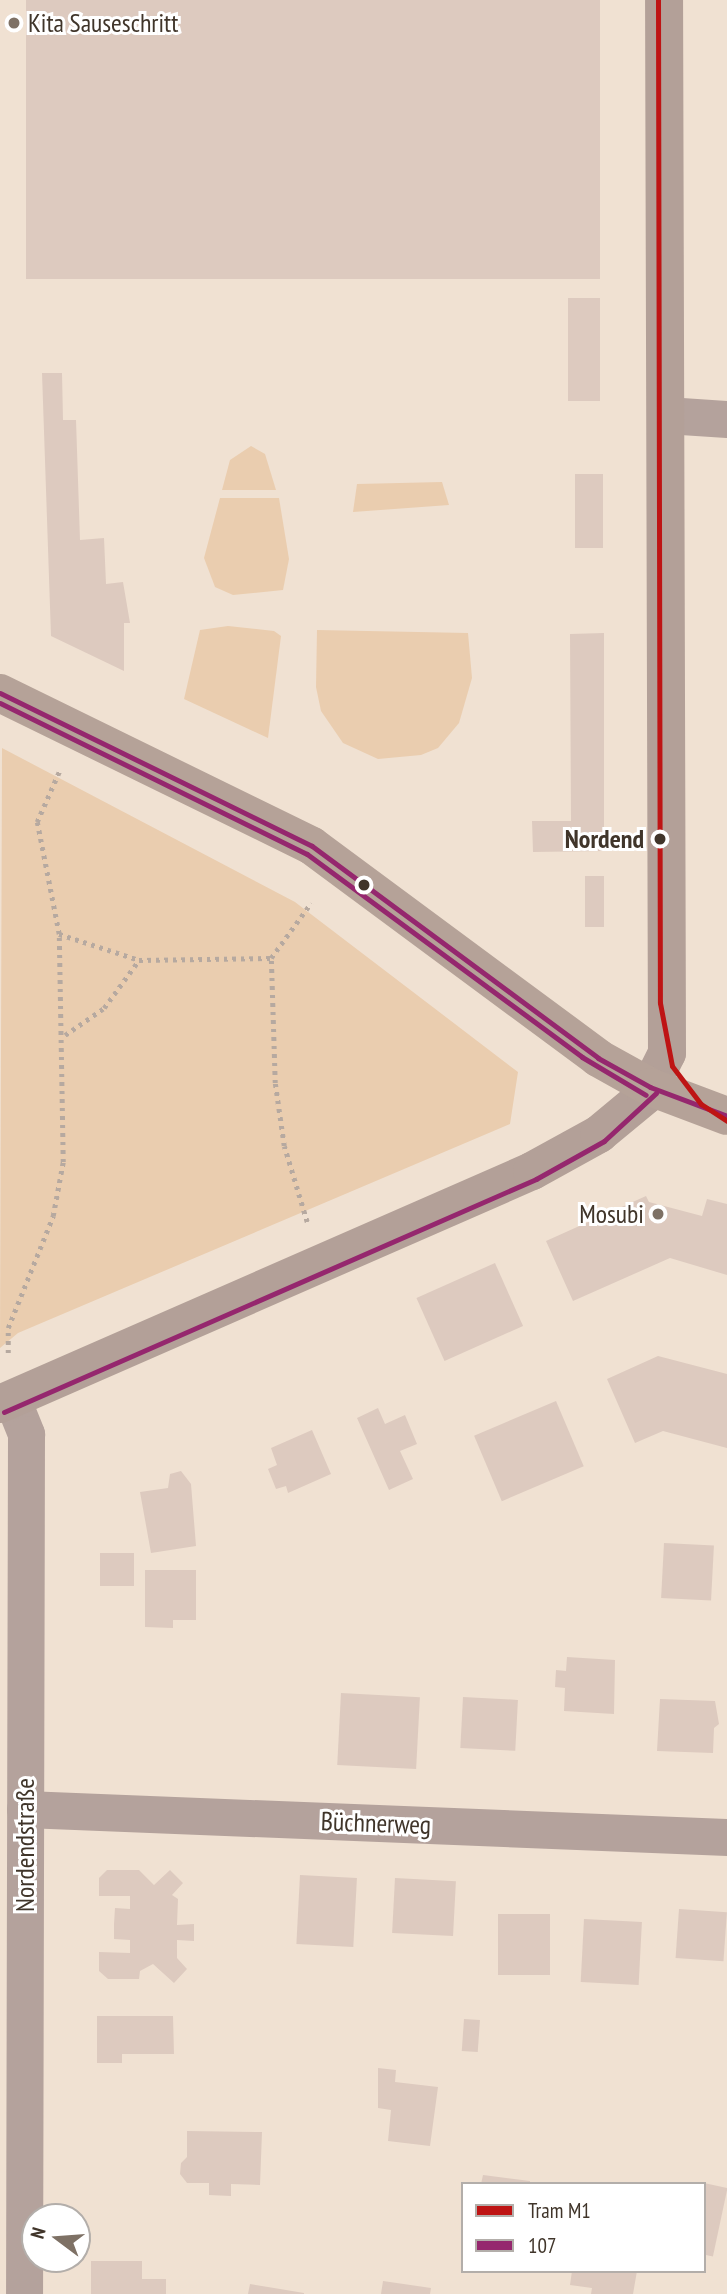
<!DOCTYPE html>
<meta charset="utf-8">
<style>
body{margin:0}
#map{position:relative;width:727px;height:2294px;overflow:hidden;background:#f0e1d2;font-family:"PT Sans Narrow",sans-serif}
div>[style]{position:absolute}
.green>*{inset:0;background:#eacdaf}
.building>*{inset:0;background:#ddcabf;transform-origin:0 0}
.path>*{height:4.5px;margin-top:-2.25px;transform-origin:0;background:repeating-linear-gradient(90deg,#b6a9a0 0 3.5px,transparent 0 8.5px)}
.street>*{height:37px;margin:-18.5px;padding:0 18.5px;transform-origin:18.5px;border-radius:18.5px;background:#b4a29c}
.secondary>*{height:38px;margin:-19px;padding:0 19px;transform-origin:19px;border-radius:19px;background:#b3a098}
.primary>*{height:38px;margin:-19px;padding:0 19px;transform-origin:19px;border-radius:19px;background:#b5a298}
.bus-1>*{height:5px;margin:-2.5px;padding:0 2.5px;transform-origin:2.5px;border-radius:2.5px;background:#95276e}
.bus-2>*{height:5px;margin:-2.5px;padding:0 2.5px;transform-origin:2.5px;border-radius:2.5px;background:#95276e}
.tram-1>*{height:5px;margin:-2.5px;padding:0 2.5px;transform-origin:2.5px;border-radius:2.5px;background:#be1414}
.dots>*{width:19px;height:19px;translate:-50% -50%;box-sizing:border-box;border:4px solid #fff;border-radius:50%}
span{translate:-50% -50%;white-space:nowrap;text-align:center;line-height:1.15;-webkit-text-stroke:6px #fff;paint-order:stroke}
.poi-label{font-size:26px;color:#40352a}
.left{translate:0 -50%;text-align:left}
.right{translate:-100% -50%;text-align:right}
.stop-label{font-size:26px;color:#40352a;font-weight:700}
.street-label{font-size:26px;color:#40352a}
.legend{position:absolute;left:461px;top:2182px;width:245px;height:91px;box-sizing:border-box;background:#fff;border:2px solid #b3aeaa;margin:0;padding:9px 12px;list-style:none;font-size:21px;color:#40352a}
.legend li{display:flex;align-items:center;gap:14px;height:35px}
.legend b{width:35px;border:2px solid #b3aeaa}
.north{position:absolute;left:21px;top:2203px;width:70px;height:70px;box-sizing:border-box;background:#fff;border:2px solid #b3aeaa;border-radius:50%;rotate:286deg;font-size:19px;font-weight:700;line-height:28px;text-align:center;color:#40352a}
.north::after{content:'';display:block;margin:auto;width:24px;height:32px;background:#7e7165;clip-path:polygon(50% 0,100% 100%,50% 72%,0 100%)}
</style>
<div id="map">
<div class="green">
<i style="clip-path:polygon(251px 446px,265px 454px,276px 490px,222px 490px,230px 460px)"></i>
<i style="clip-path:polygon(442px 482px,449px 505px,353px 512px,357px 484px)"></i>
<i style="clip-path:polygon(220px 498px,279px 498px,289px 559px,283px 590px,233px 595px,215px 587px,204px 558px)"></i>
<i style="clip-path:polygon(228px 626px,274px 631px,281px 636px,268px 738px,184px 699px,200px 630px)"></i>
<i style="clip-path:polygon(317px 630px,468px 633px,472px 678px,459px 723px,438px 748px,421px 755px,378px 759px,343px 743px,321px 711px,316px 687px)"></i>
<i style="clip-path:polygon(2px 748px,295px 902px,518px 1072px,510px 1124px,18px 1333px,0 1348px)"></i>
</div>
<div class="building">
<i style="left:26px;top:0;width:574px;height:279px"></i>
<i style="left:568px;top:298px;width:32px;height:103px"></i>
<i style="clip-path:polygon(42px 373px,62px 373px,63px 420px,76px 420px,80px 540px,104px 538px,106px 584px,123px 582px,130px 623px,124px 623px,124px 671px,51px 636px)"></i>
<i style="left:575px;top:474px;width:28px;height:74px"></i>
<i style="clip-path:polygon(604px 633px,604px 851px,533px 852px,532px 821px,571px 821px,570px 634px)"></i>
<i style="left:585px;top:876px;width:19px;height:51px"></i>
<i style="clip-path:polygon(646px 1196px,649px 1202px,702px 1216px,707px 1199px,727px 1204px,727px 1275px,670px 1258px,573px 1301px,546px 1241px)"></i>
<i style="left:495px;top:1263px;width:69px;height:86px;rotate:66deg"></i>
<i style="clip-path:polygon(658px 1356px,727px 1374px,727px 1448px,663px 1431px,635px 1443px,607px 1379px)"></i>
<i style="left:556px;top:1401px;width:71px;height:89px;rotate:67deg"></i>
<i style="clip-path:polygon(378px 1408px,385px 1424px,405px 1415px,417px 1444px,400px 1451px,413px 1479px,389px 1490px,357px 1418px)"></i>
<i style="clip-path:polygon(312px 1430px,331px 1474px,288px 1493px,286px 1486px,276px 1489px,268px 1469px,277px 1465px,271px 1448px)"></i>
<i style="clip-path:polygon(181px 1471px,191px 1484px,196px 1546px,151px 1553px,140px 1492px,168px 1488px,170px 1474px)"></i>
<i style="left:664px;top:1543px;width:50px;height:55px;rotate:3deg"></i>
<i style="left:100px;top:1553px;width:34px;height:33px"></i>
<i style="clip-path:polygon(145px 1570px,196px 1570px,196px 1620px,173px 1620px,173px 1628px,145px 1627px)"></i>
<i style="clip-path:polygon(567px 1657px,615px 1660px,614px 1714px,564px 1711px,565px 1688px,555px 1687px,556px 1670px,566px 1671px)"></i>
<i style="left:341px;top:1693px;width:79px;height:72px;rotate:3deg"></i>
<i style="left:463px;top:1697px;width:55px;height:51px;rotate:3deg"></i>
<i style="clip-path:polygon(660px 1699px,715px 1701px,719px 1724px,714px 1728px,713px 1753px,657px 1751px)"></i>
<i style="clip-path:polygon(107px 1870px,139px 1870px,154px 1885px,170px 1870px,183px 1883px,172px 1895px,178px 1899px,177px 1925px,194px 1924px,194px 1941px,177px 1940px,177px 1958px,187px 1969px,174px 1983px,153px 1964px,140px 1971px,139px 1979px,108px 1979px,99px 1971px,99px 1952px,130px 1953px,130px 1940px,114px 1939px,114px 1924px,115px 1908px,130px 1909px,130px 1896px,99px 1896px,99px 1878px)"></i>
<i style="left:300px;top:1875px;width:57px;height:69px;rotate:3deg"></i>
<i style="left:395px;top:1878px;width:61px;height:55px;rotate:3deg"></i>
<i style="left:679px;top:1909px;width:48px;height:49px;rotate:4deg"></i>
<i style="left:498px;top:1914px;width:52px;height:61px"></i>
<i style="left:584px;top:1919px;width:58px;height:63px;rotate:3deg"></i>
<i style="clip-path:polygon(97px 2016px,173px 2016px,174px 2054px,122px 2054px,122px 2063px,97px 2063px)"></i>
<i style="left:464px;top:2019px;width:16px;height:32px;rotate:4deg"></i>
<i style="clip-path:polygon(378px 2068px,396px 2070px,395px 2082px,438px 2087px,430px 2146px,388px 2141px,391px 2110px,378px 2108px)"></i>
<i style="clip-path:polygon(187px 2131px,262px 2132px,260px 2185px,231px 2184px,231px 2196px,209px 2195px,209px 2183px,187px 2183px,180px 2174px,181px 2163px,187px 2157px)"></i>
<i style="clip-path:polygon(483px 2175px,530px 2181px,530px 2184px,481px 2184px)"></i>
<i style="left:704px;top:2183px;width:24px;height:70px;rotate:12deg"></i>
<i style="clip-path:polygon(91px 2261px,142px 2261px,142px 2279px,166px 2279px,166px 2294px,91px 2294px)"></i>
<i style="clip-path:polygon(572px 2271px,637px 2271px,633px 2294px,591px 2294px,592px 2288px,570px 2285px)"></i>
<i style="clip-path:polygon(383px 2281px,431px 2288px,430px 2294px,381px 2294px)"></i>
<i style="clip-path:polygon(250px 2284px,304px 2293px,304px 2294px,248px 2294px)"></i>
</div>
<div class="path">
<i style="left:59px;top:934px;width:84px;rotate:18deg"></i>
<i style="left:139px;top:960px;width:132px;rotate:-0.9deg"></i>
<i style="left:65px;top:1035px;width:47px;rotate:-34.7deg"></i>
<i style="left:104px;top:1008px;width:59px;rotate:-53.9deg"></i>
<i style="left:307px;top:1222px;width:79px;rotate:-106.8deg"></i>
<i style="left:284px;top:1146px;width:64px;rotate:-98.1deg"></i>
<i style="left:275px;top:1083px;width:125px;rotate:-91.8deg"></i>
<i style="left:271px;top:958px;width:68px;rotate:-54deg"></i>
<i style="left:8px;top:1353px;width:25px;rotate:-90deg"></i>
<i style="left:8px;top:1328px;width:121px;rotate:-68.1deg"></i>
<i style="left:53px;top:1216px;width:55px;rotate:-79.5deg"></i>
<i style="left:63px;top:1162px;width:228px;rotate:-91deg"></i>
<i style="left:59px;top:934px;width:114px;rotate:-101.1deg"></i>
<i style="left:37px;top:822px;width:55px;rotate:-66.3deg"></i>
</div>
<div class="street">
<i style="left:666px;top:415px;width:61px;rotate:3.8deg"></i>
<i style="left:12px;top:1399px;width:38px;rotate:68deg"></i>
<i style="left:26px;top:1434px;width:860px;rotate:90.13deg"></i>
<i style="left:25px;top:1809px;width:703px;rotate:2.28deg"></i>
</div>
<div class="secondary">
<i style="left:0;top:1404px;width:581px;rotate:-23.65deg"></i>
<i style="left:532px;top:1171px;width:77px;rotate:-28.9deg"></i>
<i style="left:599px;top:1134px;width:61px;rotate:-39.7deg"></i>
<i style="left:646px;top:1095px;width:47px;rotate:-63.4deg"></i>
<i style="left:667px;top:1053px;width:1053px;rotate:-90.16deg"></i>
</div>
<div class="primary">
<i style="left:0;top:693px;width:347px;rotate:26.1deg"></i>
<i style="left:312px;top:846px;width:356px;rotate:36.5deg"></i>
<i style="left:598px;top:1058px;width:60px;rotate:29.1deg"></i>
<i style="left:650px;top:1087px;width:82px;rotate:20.6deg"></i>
</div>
<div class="bus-1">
<i style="left:0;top:693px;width:347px;rotate:26.1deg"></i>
<i style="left:312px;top:846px;width:356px;rotate:36.5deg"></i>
<i style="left:598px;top:1058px;width:60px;rotate:29.1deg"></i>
<i style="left:650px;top:1087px;width:82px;rotate:20.6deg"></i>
</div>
<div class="bus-2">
<i style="left:0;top:703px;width:342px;rotate:26.2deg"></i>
<i style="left:307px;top:854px;width:342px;rotate:36.4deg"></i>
<i style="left:582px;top:1057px;width:74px;rotate:30.7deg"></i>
<i style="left:4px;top:1412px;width:581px;rotate:-23.65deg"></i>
<i style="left:536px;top:1179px;width:78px;rotate:-29.2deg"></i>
<i style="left:604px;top:1141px;width:71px;rotate:-42.7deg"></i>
</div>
<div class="tram-1">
<i style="left:658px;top:0;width:1003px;rotate:89.89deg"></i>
<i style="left:660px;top:1003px;width:64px;rotate:79.2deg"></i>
<i style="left:672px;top:1066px;width:48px;rotate:52.7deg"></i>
<i style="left:701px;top:1104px;width:31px;rotate:33deg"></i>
</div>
<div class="dots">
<i style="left:14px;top:23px;background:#7e7165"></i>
<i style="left:660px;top:839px;background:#40352a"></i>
<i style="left:364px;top:885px;background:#40352a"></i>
<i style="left:658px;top:1214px;background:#7e7165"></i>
</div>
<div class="poi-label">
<span class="left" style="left:28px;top:23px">Kita Sauseschritt</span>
<span class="right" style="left:644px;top:1214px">Mosubi</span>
</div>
<div class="stop-label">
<span class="right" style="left:644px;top:839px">Nordend</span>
</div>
<div class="street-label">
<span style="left:376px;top:1823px;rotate:2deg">Büchnerweg</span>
<span style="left:25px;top:1845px;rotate:-90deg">Nordendstraße</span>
</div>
<ul class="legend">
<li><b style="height:9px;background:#be1414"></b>Tram M1</li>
<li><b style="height:9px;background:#95276e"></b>107</li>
</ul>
<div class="north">N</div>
</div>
